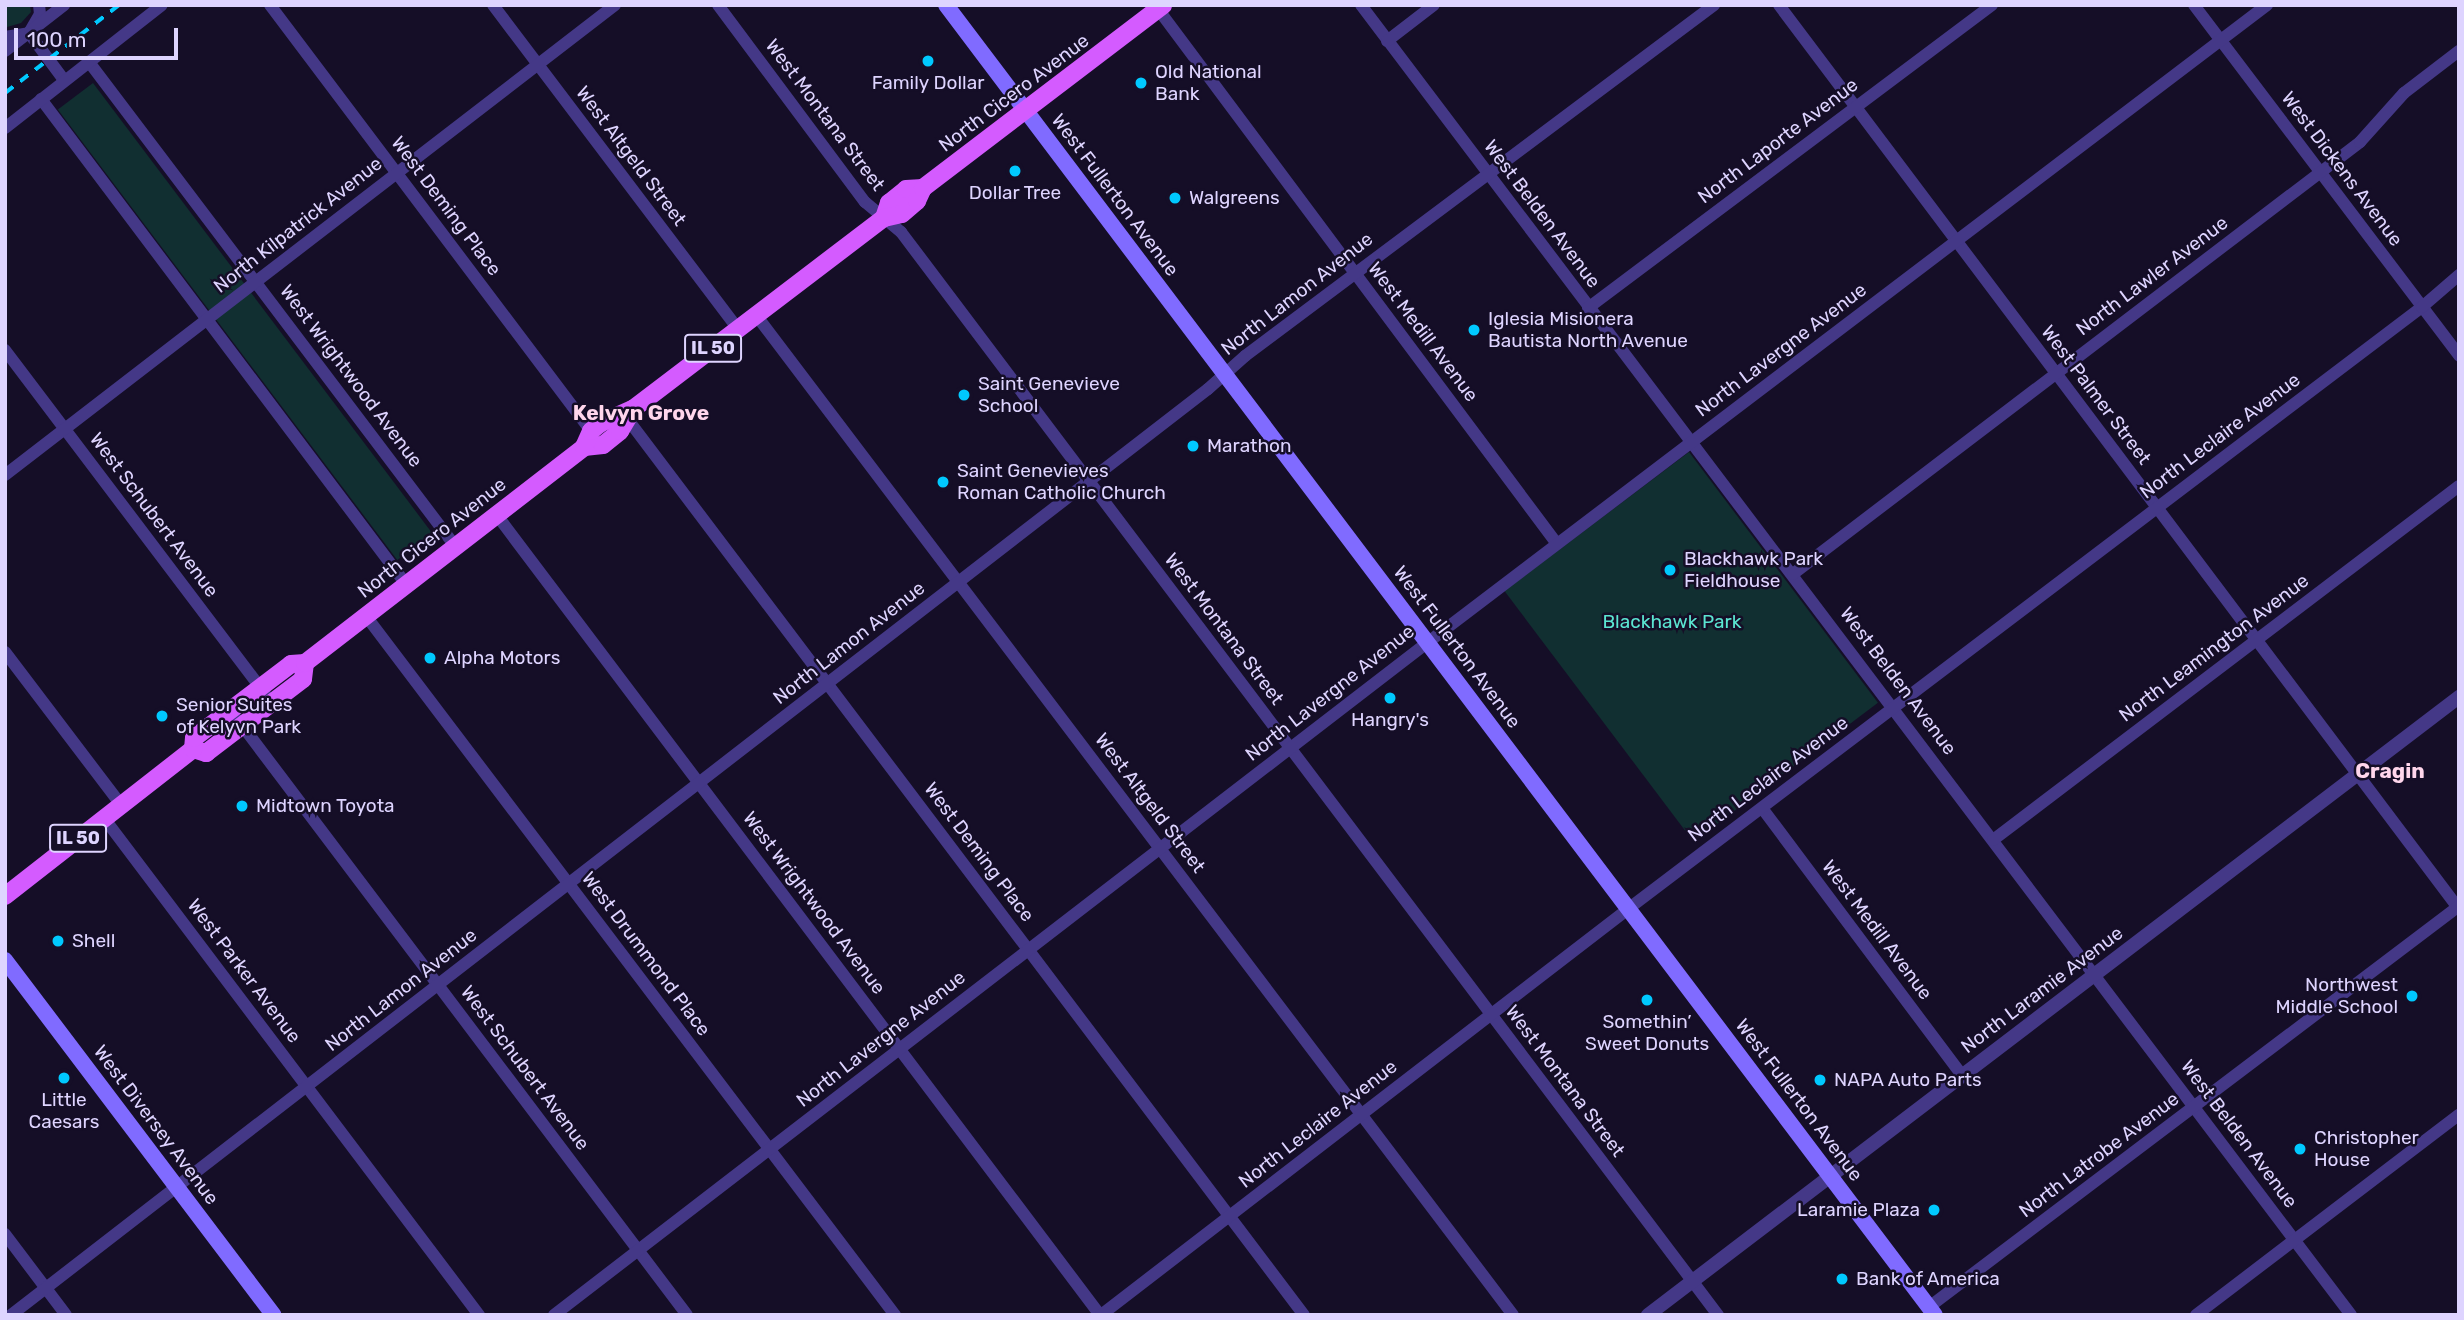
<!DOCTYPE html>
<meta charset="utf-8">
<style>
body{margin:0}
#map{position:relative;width:2464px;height:1320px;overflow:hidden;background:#150e27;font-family:Rubik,sans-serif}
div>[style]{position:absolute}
.green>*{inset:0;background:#112f31;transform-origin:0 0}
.minor>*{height:12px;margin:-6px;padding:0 6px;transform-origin:6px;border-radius:6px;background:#443887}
.tertiary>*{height:14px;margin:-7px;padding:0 7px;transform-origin:7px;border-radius:7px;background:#443887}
.secondary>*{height:16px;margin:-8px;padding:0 8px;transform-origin:8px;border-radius:8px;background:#806bff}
.primary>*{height:18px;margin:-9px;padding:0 9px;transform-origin:9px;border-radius:9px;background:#d45bff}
.rail>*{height:3.5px;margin-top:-1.75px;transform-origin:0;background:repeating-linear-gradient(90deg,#00c9ff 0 10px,transparent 0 19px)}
.dots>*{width:19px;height:19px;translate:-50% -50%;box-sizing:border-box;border:4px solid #150e27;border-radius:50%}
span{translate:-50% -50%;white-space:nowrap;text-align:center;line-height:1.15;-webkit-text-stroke:5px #150e27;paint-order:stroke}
.shield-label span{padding:2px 5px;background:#150e27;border:2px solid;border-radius:5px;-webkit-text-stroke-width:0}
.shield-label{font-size:18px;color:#ded4ff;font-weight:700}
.poi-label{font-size:19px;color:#ded4ff}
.left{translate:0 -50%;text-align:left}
.right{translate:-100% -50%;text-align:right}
.street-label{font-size:19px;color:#ded4ff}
.park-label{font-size:19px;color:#5be4d1}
.neighbourhood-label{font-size:21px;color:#ffd6ec;font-weight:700}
.frame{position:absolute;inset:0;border:7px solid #ded4ff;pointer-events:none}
.scale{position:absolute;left:14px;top:28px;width:164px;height:32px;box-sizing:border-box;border:4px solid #ded4ff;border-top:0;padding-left:9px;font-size:21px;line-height:24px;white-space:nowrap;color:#ded4ff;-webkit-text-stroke:5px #150e27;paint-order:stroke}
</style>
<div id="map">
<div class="green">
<i style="clip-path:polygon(5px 5px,30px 5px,31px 12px,21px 23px,7px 27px)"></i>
<i style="left:93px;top:83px;width:564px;height:44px;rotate:53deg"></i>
<i style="left:1689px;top:452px;width:314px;height:231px;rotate:53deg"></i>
</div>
<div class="minor">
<i style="left:270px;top:5px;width:533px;rotate:53deg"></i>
<i style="left:493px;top:5px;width:406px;rotate:52.9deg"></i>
<i style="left:718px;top:5px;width:246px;rotate:53.3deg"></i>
<i style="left:865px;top:202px;width:47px;rotate:39.8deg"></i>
<i style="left:901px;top:232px;width:1357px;rotate:52.97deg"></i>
<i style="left:1361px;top:5px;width:1642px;rotate:52.92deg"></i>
<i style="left:1779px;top:5px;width:1131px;rotate:53.05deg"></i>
<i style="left:2194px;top:5px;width:440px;rotate:52.9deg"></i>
<i style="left:1158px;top:9px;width:667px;rotate:53.28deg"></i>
<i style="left:29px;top:33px;width:59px;rotate:53.3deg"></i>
<i style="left:5px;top:37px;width:24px;rotate:-9deg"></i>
<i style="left:29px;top:33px;width:22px;rotate:-60deg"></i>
<i style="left:40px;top:14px;width:9px;rotate:-96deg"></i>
<i style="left:1387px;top:41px;width:59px;rotate:-37.5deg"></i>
<i style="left:5px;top:51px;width:75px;rotate:-37.9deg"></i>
<i style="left:89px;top:62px;width:607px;rotate:52.9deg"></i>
<i style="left:41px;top:99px;width:607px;rotate:53.04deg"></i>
<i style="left:5px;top:128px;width:199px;rotate:-38.1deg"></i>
<i style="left:1588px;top:308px;width:505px;rotate:-36.87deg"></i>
<i style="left:756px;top:315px;width:1254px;rotate:52.87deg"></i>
<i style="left:5px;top:350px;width:431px;rotate:52.9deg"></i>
<i style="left:623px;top:413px;width:1130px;rotate:52.95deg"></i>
<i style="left:5px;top:475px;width:770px;rotate:-37.61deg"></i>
<i style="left:496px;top:514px;width:1003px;rotate:52.98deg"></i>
<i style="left:1793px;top:574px;width:713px;rotate:-37.3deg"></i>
<i style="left:2360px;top:142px;width:66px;rotate:-48.1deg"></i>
<i style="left:2404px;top:93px;width:69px;rotate:-37.4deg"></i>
<i style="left:366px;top:616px;width:877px;rotate:52.88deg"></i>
<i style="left:5px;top:652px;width:192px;rotate:52.8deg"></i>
<i style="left:238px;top:720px;width:745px;rotate:52.96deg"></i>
<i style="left:1762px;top:808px;width:334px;rotate:53.2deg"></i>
<i style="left:104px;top:818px;width:623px;rotate:52.96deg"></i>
<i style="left:1993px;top:840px;width:585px;rotate:-37.22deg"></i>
<i style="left:5px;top:1234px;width:101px;rotate:53deg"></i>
<i style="left:1929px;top:1307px;width:665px;rotate:-37.11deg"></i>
<i style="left:11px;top:1315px;width:1513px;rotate:-37.73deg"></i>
<i style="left:1208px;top:389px;width:50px;rotate:-41.7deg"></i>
<i style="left:1245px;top:356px;width:586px;rotate:-36.81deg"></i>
<i style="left:554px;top:1315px;width:1102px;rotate:-37.59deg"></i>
<i style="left:1427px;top:643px;width:1055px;rotate:-37.22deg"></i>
<i style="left:1101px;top:1315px;width:665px;rotate:-37.61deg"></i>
<i style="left:1628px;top:909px;width:996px;rotate:-37.17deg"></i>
<i style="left:2422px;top:307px;width:49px;rotate:-40.9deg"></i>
<i style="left:2196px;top:1315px;width:330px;rotate:-37.3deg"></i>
</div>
<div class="tertiary">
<i style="left:1648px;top:1315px;width:1020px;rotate:-37.31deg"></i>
</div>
<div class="secondary">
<i style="left:946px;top:5px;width:1641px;rotate:52.95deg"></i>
<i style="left:5px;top:960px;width:445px;rotate:52.9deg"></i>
</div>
<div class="primary">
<i style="left:884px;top:218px;width:16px;rotate:-72deg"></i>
<i style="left:889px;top:203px;width:22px;rotate:-39deg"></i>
<i style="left:906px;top:189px;width:17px;rotate:-3deg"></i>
<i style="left:584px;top:447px;width:19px;rotate:-6deg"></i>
<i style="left:603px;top:445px;width:22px;rotate:-39deg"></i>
<i style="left:620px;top:431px;width:26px;rotate:-59deg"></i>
<i style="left:193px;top:749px;width:14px;rotate:17deg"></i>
<i style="left:206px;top:753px;width:122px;rotate:-37.3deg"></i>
<i style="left:303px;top:679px;width:16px;rotate:-83deg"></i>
<i style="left:5px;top:896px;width:239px;rotate:-38deg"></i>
<i style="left:193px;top:749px;width:11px;rotate:-85deg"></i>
<i style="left:194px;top:738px;width:122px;rotate:-37.3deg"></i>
<i style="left:291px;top:664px;width:14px;rotate:-4deg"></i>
<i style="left:305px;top:663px;width:353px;rotate:-37.7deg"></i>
<i style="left:584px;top:447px;width:17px;rotate:-66deg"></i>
<i style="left:591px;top:431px;width:13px;rotate:-39deg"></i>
<i style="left:601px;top:423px;width:35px;rotate:-24deg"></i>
<i style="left:633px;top:409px;width:315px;rotate:-37.3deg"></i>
<i style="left:884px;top:218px;width:18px;rotate:-13deg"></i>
<i style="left:902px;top:214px;width:20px;rotate:-41deg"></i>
<i style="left:917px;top:201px;width:14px;rotate:-65deg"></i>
<i style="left:923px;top:188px;width:302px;rotate:-37.3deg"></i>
</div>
<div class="rail">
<i style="left:5px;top:93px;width:144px;rotate:-37.7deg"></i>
</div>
<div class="dots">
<i style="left:928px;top:61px;background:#00c9ff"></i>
<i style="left:1141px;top:83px;background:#00c9ff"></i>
<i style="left:1015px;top:171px;background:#00c9ff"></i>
<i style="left:1175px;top:198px;background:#00c9ff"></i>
<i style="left:1474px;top:330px;background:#00c9ff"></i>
<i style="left:964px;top:395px;background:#00c9ff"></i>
<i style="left:1193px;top:446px;background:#00c9ff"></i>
<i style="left:943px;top:482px;background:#00c9ff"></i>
<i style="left:1670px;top:570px;background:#00c9ff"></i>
<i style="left:430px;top:658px;background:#00c9ff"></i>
<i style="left:1390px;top:698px;background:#00c9ff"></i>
<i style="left:162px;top:716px;background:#00c9ff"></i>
<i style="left:242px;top:806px;background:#00c9ff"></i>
<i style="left:58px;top:941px;background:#00c9ff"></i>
<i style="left:2412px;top:996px;background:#00c9ff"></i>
<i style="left:1647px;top:1000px;background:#00c9ff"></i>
<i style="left:64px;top:1078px;background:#00c9ff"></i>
<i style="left:1820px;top:1080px;background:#00c9ff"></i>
<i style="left:2300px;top:1149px;background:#00c9ff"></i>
<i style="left:1934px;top:1210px;background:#00c9ff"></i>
<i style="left:1842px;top:1279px;background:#00c9ff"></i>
</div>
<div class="shield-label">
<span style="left:713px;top:348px">IL 50</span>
<span style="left:78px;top:838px">IL 50</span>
</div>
<div class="poi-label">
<span class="left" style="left:1155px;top:83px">Old National<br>Bank</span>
<span style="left:928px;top:83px">Family Dollar</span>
<span style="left:1015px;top:193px">Dollar Tree</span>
<span class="left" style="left:1189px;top:198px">Walgreens</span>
<span class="left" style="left:1488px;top:330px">Iglesia Misionera<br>Bautista North Avenue</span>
<span class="left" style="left:978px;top:395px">Saint Genevieve<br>School</span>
<span class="left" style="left:1207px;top:446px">Marathon</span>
<span class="left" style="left:957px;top:482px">Saint Genevieves<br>Roman Catholic Church</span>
<span class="left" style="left:1684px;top:570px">Blackhawk Park<br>Fieldhouse</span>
<span class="left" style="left:444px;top:658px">Alpha Motors</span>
<span class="left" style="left:176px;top:716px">Senior Suites<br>of Kelyvn Park</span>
<span style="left:1390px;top:720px">Hangry's</span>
<span class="left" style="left:256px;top:806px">Midtown Toyota</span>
<span class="left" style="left:72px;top:941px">Shell</span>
<span class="right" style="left:2398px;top:996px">Northwest<br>Middle School</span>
<span style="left:1647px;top:1033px">Somethin’<br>Sweet Donuts</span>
<span class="left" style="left:1834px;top:1080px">NAPA Auto Parts</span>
<span style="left:64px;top:1111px">Little<br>Caesars</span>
<span class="left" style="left:2314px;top:1149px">Christopher<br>House</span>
<span class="right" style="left:1920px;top:1210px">Laramie Plaza</span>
<span class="left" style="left:1856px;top:1279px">Bank of America</span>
</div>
<div class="street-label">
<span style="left:1014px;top:93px;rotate:-37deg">North Cicero Avenue</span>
<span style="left:825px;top:115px;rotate:53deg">West Montana Street</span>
<span style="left:1778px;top:141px;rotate:-37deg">North Laporte Avenue</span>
<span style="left:631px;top:156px;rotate:53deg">West Altgeld Street</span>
<span style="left:2342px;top:169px;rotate:53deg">West Dickens Avenue</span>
<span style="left:1115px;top:195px;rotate:53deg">West Fullerton Avenue</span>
<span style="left:446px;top:206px;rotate:53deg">West Deming Place</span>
<span style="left:1542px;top:214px;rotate:53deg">West Belden Avenue</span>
<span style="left:298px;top:225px;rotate:-38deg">North Kilpatrick Avenue</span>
<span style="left:2152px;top:276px;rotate:-37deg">North Lawler Avenue</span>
<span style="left:1297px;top:294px;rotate:-38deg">North Lamon Avenue</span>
<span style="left:1423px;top:332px;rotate:53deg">West Medill Avenue</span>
<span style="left:1781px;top:350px;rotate:-37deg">North Lavergne Avenue</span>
<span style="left:351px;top:376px;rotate:53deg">West Wrightwood Avenue</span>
<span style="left:2096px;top:395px;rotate:53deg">West Palmer Street</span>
<span style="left:2220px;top:436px;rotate:-37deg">North Leclaire Avenue</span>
<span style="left:154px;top:515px;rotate:53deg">West Schubert Avenue</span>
<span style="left:432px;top:538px;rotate:-38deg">North Cicero Avenue</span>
<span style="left:1224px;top:629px;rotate:53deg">West Montana Street</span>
<span style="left:849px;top:643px;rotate:-38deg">North Lamon Avenue</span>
<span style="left:1457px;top:647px;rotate:53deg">West Fullerton Avenue</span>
<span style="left:2214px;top:648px;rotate:-37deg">North Leamington Avenue</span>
<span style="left:1898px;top:681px;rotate:53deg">West Belden Avenue</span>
<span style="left:1330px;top:693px;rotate:-38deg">North Lavergne Avenue</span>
<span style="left:1768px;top:779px;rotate:-37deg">North Leclaire Avenue</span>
<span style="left:1150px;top:803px;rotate:53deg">West Altgeld Street</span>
<span style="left:979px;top:852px;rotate:53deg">West Deming Place</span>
<span style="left:814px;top:903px;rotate:53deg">West Wrightwood Avenue</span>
<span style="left:1877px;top:930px;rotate:53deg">West Medill Avenue</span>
<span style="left:646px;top:954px;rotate:53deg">West Drummond Place</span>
<span style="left:244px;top:971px;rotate:53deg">West Parker Avenue</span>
<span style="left:401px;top:990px;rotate:-38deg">North Lamon Avenue</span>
<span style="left:2042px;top:990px;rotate:-37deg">North Laramie Avenue</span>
<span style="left:881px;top:1039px;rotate:-38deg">North Lavergne Avenue</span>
<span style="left:525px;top:1068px;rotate:53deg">West Schubert Avenue</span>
<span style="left:1565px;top:1081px;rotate:53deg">West Montana Street</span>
<span style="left:1799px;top:1100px;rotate:53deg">West Fullerton Avenue</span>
<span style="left:1318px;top:1124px;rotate:-38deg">North Leclaire Avenue</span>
<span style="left:156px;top:1125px;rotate:53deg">West Diversey Avenue</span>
<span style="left:2239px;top:1134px;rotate:53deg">West Belden Avenue</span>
<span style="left:2099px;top:1155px;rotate:-37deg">North Latrobe Avenue</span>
</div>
<div class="park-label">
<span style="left:1672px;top:622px">Blackhawk Park</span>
</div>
<div class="neighbourhood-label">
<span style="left:641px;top:413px">Kelvyn Grove</span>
<span style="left:2390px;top:771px">Cragin</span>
</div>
<div class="frame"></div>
<div class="scale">100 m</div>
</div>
